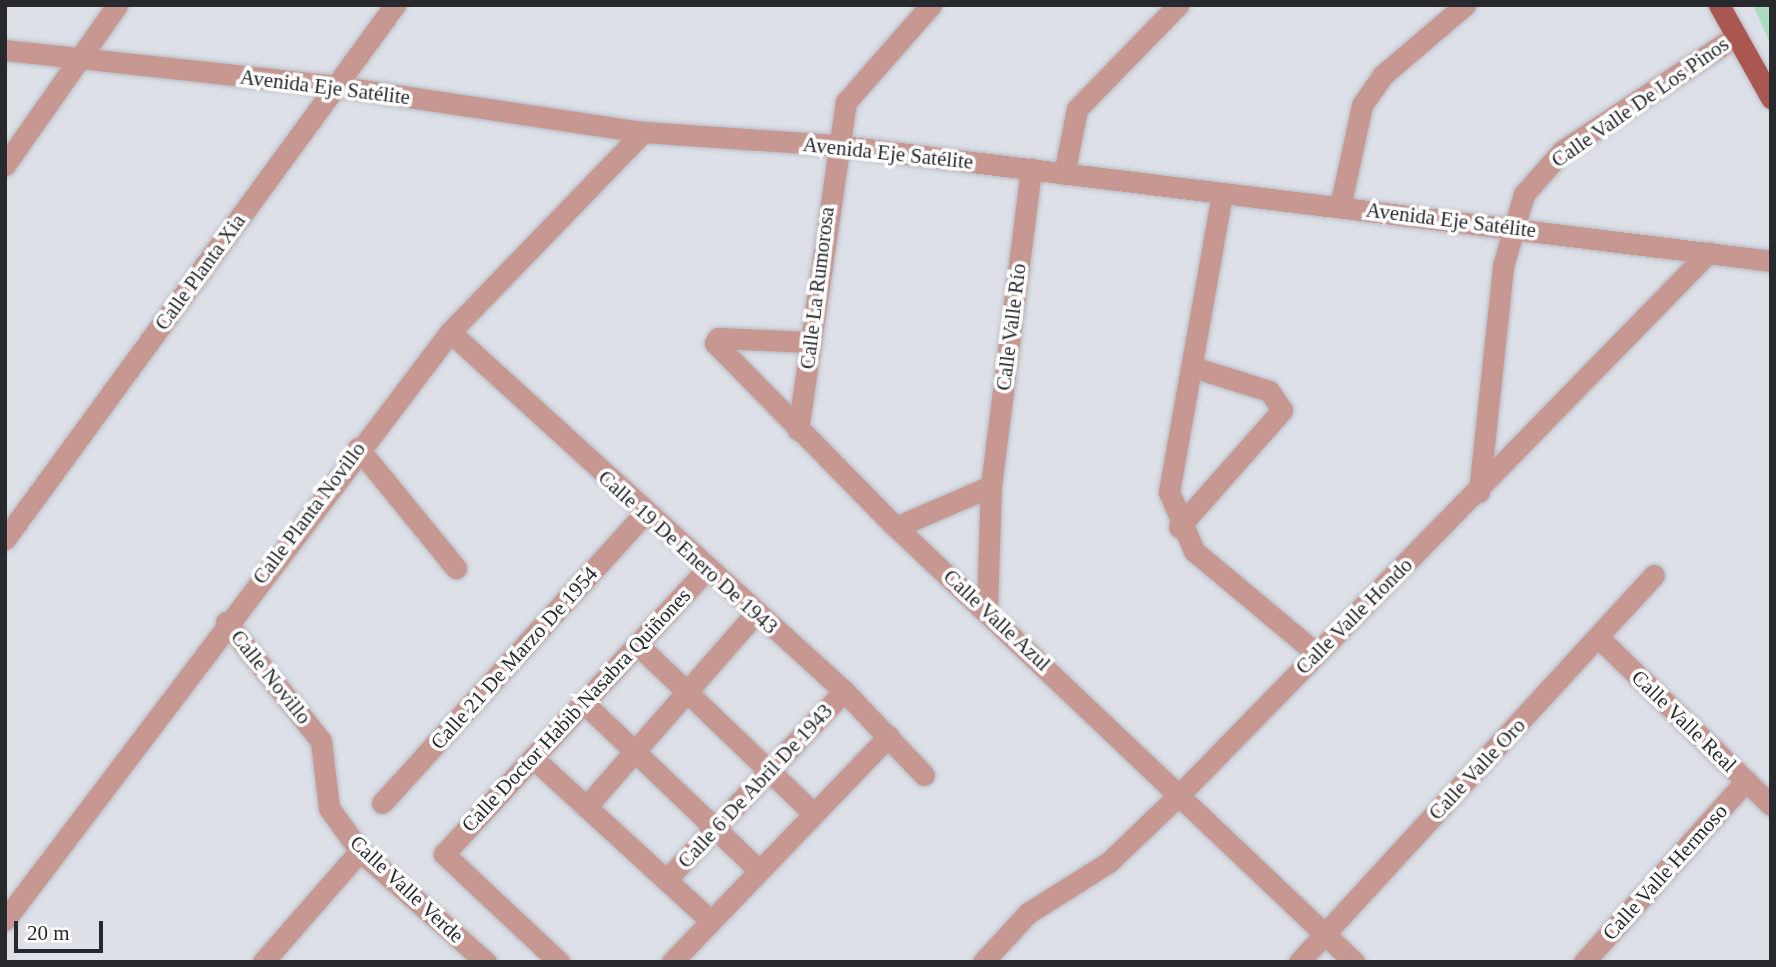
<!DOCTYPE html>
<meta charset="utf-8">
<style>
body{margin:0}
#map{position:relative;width:1776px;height:967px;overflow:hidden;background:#dde0e7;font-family:Georgia,serif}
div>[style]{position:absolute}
.green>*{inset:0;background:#aaddbe}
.roads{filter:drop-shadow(0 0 2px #b9bbc2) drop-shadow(0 0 2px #b9bbc2)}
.minor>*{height:21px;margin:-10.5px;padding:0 10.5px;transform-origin:10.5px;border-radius:10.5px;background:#c79792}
.major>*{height:21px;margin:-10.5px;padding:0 10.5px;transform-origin:10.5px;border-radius:10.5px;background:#aa5651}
span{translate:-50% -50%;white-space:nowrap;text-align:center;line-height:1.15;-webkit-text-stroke:7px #fff;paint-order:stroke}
.street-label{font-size:21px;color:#28292c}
.frame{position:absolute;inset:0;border:7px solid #28292c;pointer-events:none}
.scale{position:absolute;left:14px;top:921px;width:89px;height:32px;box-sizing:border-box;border:4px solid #28292c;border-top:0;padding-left:9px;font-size:21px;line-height:24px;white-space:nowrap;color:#28292c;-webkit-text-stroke:5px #fff;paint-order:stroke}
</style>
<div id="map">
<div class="green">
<i style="clip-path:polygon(1753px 5px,1771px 5px,1771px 45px)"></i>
</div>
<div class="roads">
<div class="minor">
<i style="left:5px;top:50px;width:332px;rotate:6.2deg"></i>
<i style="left:335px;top:86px;width:311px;rotate:8.5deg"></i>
<i style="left:643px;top:132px;width:192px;rotate:3.9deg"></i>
<i style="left:835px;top:145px;width:943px;rotate:7.06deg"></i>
<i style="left:5px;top:165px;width:195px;rotate:-55deg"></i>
<i style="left:1064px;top:174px;width:66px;rotate:-78.7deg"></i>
<i style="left:1077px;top:109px;width:145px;rotate:-45.8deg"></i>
<i style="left:1222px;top:194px;width:303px;rotate:100.1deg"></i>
<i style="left:1169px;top:492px;width:64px;rotate:67deg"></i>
<i style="left:1194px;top:551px;width:159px;rotate:39.9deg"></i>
<i style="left:1340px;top:207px;width:104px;rotate:-77.8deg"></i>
<i style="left:1362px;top:105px;width:37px;rotate:-55deg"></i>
<i style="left:1383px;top:75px;width:108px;rotate:-40.5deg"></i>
<i style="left:450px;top:332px;width:533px;rotate:42.34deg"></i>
<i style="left:844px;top:691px;width:116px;rotate:46.4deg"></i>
<i style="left:810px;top:342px;width:92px;rotate:-177.5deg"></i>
<i style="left:718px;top:338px;width:6px;rotate:121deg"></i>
<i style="left:715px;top:343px;width:258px;rotate:45.5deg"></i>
<i style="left:896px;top:527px;width:632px;rotate:43.52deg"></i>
<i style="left:798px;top:430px;width:331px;rotate:-81.7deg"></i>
<i style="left:846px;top:102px;width:129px;rotate:-48.8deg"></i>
<i style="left:358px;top:448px;width:155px;rotate:50.8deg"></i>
<i style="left:1479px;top:492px;width:227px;rotate:-83.9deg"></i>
<i style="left:1503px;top:266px;width:75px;rotate:-73.7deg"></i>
<i style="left:1524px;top:194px;width:57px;rotate:-48.5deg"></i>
<i style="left:1562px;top:151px;width:209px;rotate:-33.5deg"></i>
<i style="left:896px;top:527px;width:103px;rotate:-23.3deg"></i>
<i style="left:1179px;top:527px;width:156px;rotate:-48.6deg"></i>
<i style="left:1282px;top:410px;width:23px;rotate:-124deg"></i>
<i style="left:1269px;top:391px;width:80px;rotate:-162.5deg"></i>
<i style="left:5px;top:539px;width:661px;rotate:-53.86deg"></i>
<i style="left:987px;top:610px;width:124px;rotate:-88.2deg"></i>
<i style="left:991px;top:486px;width:320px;rotate:-82.8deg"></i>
<i style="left:226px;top:622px;width:152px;rotate:51.4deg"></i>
<i style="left:321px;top:741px;width:67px;rotate:83.2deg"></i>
<i style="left:329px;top:808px;width:53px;rotate:54.2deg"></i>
<i style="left:360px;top:851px;width:168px;rotate:41.4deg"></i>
<i style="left:1598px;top:637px;width:241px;rotate:44.2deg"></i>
<i style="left:639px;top:646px;width:240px;rotate:43.8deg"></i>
<i style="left:584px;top:703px;width:240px;rotate:43.7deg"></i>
<i style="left:533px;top:758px;width:241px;rotate:42.5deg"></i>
<i style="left:382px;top:803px;width:391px;rotate:-47.8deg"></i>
<i style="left:586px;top:807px;width:257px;rotate:-48.8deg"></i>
<i style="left:666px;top:880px;width:260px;rotate:-46.7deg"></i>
<i style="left:5px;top:920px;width:737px;rotate:-52.88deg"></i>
<i style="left:450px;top:332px;width:278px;rotate:-46deg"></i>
<i style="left:263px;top:962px;width:147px;rotate:-48.9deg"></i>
<i style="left:559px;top:962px;width:158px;rotate:-136.8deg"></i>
<i style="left:444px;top:854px;width:386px;rotate:-47.3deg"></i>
<i style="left:672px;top:962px;width:313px;rotate:-46.2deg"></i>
<i style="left:983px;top:962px;width:67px;rotate:-47.4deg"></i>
<i style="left:1028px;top:913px;width:96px;rotate:-32.2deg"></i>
<i style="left:1109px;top:862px;width:98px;rotate:-43.8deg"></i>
<i style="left:1180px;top:794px;width:757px;rotate:-45.7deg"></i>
<i style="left:1299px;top:962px;width:525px;rotate:-47.47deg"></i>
<i style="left:1584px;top:962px;width:243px;rotate:-48.2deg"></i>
</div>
<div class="major">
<i style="left:1719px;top:5px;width:107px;rotate:60.8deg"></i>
</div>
</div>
<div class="street-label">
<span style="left:325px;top:87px;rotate:7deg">Avenida Eje Satélite</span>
<span style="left:1640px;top:102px;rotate:-35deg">Calle Valle De Los Pinos</span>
<span style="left:888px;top:153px;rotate:6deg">Avenida Eje Satélite</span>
<span style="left:1451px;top:220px;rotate:7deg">Avenida Eje Satélite</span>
<span style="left:200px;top:272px;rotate:-54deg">Calle Planta Xia</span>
<span style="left:817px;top:288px;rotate:-83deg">Calle La Rumorosa</span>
<span style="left:1011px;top:327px;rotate:-83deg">Calle Valle Río</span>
<span style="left:309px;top:513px;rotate:-53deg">Calle Planta Novillo</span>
<span style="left:688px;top:552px;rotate:42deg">Calle 19 De Enero De 1943</span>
<span style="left:1354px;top:616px;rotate:-45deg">Calle Valle Hondo</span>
<span style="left:997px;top:620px;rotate:43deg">Calle Valle Azul</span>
<span style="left:514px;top:658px;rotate:-48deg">Calle 21 De Marzo De 1954</span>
<span style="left:271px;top:677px;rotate:51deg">Calle Novillo</span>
<span style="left:576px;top:710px;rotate:-47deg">Calle Doctor Habib Nasabra Quiñones</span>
<span style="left:1684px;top:721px;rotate:44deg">Calle Valle Real</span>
<span style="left:1477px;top:769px;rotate:-47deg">Calle Valle Oro</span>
<span style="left:755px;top:786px;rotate:-47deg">Calle 6 De Abril De 1943</span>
<span style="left:1665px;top:872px;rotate:-48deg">Calle Valle Hermoso</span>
<span style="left:407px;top:889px;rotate:43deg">Calle Valle Verde</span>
</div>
<div class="frame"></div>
<div class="scale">20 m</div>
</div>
